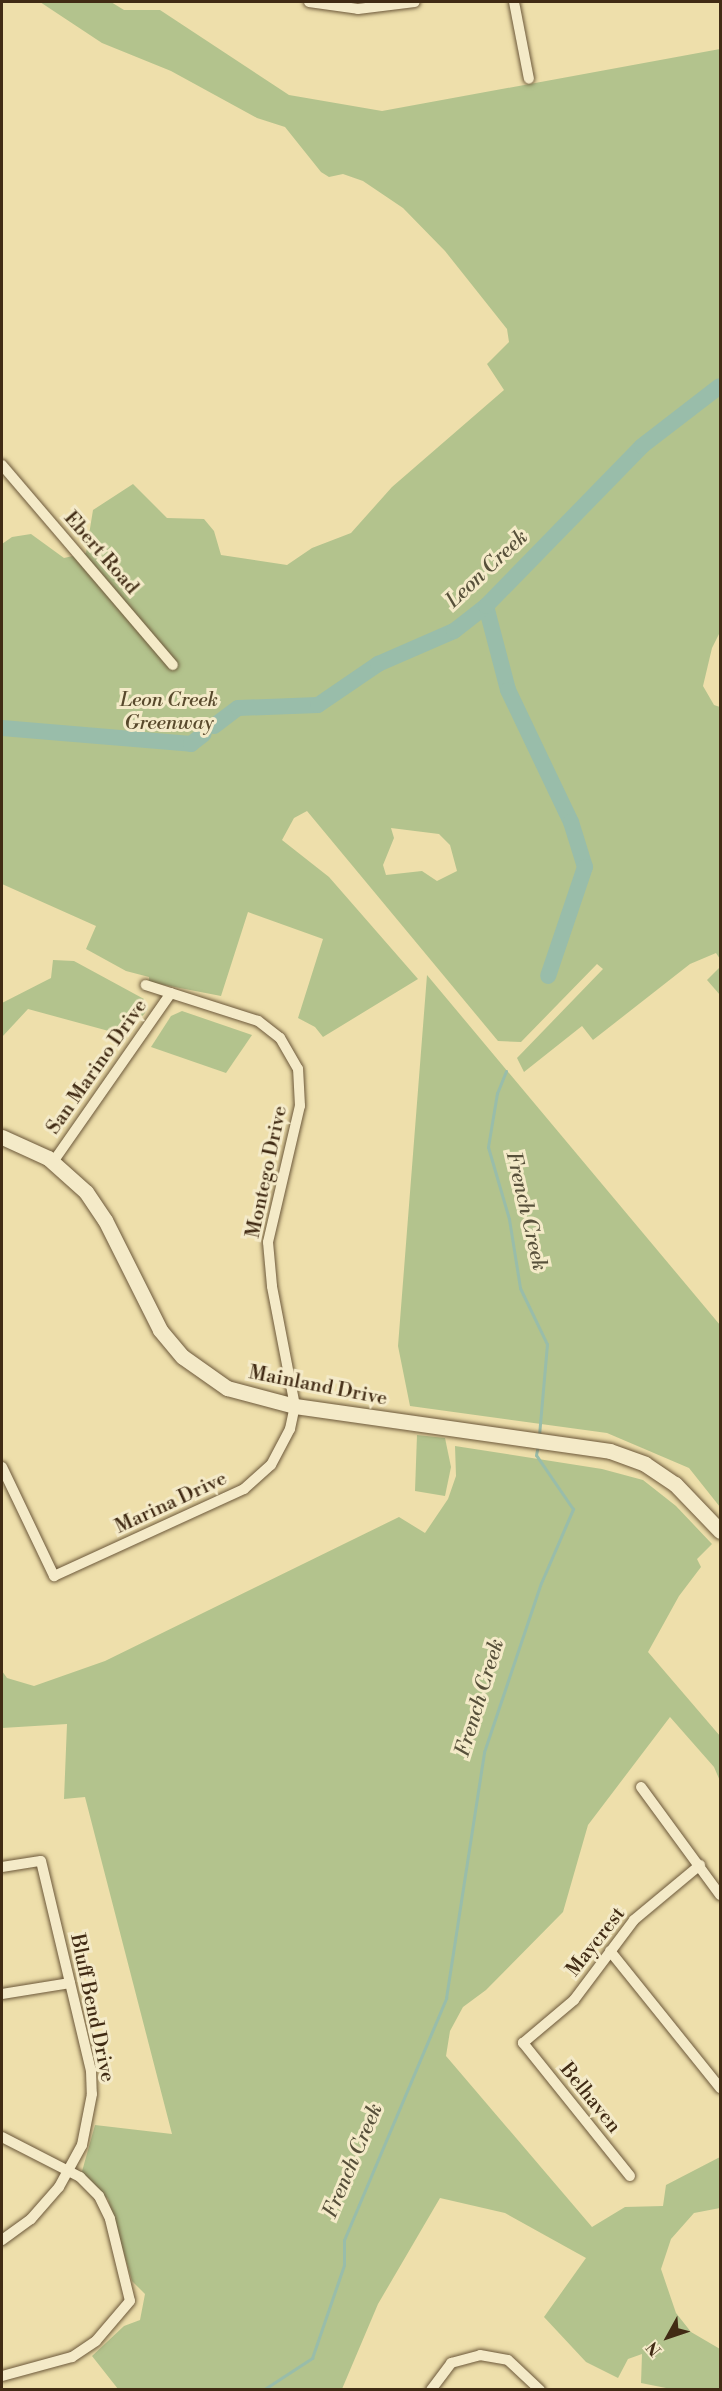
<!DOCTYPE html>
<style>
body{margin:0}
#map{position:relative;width:722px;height:2391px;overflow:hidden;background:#eedfab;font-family:"Libre Bodoni",serif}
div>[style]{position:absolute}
.green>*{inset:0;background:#b3c38d}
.stream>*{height:3px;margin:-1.5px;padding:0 1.5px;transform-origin:1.5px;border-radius:1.5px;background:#99bdaa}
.river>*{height:16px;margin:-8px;padding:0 8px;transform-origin:8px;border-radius:8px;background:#99bdaa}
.roads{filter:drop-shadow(0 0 2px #6c583a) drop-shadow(0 0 2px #6c583a)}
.street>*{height:10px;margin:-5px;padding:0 5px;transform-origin:5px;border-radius:5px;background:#f4eac8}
.secondary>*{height:15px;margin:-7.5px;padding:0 7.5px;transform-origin:7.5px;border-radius:7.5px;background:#f4eac8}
span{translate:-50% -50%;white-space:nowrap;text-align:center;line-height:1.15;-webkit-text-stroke:6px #f4eac8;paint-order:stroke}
.street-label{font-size:20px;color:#412b14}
.park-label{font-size:20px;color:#58492c;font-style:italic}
.water-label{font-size:21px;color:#57503a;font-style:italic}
.frame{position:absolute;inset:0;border:3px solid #412b14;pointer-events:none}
.north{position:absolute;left:638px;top:2307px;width:60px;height:60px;-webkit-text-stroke:4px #f4eac8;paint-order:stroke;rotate:230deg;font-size:16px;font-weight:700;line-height:24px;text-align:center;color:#412b14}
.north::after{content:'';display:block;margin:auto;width:21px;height:27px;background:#412b14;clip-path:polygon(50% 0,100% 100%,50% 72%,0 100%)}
</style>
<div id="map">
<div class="green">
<i style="clip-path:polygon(evenodd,40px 2px,111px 2px,124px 10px,160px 10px,289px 95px,382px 111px,720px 49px,720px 632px,712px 648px,703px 686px,714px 705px,720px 707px,720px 959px,716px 953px,690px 964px,593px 1040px,582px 1026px,524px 1072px,517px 1058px,603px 969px,597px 964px,521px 1042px,498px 1041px,307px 811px,294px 818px,282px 840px,329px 877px,418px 979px,323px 1037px,315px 1027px,298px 1018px,323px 939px,248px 912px,221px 996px,149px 982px,149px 977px,126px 971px,86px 949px,96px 926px,2px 884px,2px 544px,12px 537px,31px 534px,64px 558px,86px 553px,93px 510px,133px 484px,167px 518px,204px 519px,214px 531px,221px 555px,287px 565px,312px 548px,351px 533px,392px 487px,504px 390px,487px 364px,509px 342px,507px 329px,445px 251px,403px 208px,363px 181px,343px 174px,329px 177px,321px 172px,285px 127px,257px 118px,171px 71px,102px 43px,40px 2px,391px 828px,439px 834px,450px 845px,457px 871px,437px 881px,422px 871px,386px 875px,383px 865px,394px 838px,391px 828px)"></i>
<i style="clip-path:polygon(53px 960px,74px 961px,144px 999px,148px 1009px,127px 1036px,28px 1009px,2px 1037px,2px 1003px,51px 978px)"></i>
<i style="clip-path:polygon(720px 967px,720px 995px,707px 980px)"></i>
<i style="clip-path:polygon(427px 975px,720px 1325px,720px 1507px,689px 1468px,607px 1433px,410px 1406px,398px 1346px)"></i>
<i style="clip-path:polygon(182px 1011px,252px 1035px,226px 1073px,151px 1047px,171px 1016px)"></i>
<i style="clip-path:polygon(417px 1435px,445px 1438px,451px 1467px,445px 1496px,415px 1491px)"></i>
<i style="clip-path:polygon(455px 1446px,602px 1469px,643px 1480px,676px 1506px,712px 1544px,697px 1559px,701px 1567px,679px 1596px,648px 1652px,720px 1736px,720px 1781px,714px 1767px,670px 1717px,588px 1825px,563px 1912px,486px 1990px,463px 2007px,450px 2031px,446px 2056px,592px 2227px,625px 2207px,663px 2206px,666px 2185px,720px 2157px,720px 2208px,694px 2213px,671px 2239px,661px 2269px,676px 2313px,691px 2332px,720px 2349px,720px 2389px,671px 2389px,641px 2383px,642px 2354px,628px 2359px,618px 2378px,586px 2362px,544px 2317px,586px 2258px,505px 2213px,440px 2198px,378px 2304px,342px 2389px,118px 2389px,92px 2356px,124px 2326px,140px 2320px,145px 2294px,132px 2281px,108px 2199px,81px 2175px,95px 2125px,172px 2134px,85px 1797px,64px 1799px,67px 1724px,2px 1728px,2px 1671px,7px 1678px,34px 1686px,105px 1661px,399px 1517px,425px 1533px,448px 1499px,456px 1476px)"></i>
</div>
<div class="stream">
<i style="left:506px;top:1071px;width:24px;rotate:112deg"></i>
<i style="left:497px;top:1093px;width:55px;rotate:99.5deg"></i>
<i style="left:488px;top:1147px;width:75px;rotate:73.7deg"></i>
<i style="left:509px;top:1219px;width:70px;rotate:80.9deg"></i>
<i style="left:520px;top:1288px;width:62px;rotate:64.3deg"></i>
<i style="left:547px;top:1344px;width:92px;rotate:95deg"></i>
<i style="left:263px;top:2390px;width:59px;rotate:-33.1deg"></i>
<i style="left:312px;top:2358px;width:98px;rotate:-71deg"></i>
<i style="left:344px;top:2265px;width:25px;rotate:-90deg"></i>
<i style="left:344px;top:2240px;width:263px;rotate:-67.1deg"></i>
<i style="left:446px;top:1998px;width:249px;rotate:-81.2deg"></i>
<i style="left:484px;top:1752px;width:178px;rotate:-71.4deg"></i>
<i style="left:541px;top:1583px;width:81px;rotate:-66.6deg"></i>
<i style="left:573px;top:1509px;width:65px;rotate:-124.4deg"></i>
<i style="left:536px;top:1455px;width:10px;rotate:-79deg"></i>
</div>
<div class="river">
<i style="left:486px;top:606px;width:87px;rotate:75.3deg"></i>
<i style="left:508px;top:690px;width:146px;rotate:64.5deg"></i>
<i style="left:571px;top:822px;width:47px;rotate:72.7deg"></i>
<i style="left:585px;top:867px;width:115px;rotate:108.7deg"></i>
<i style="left:214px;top:726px;width:30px;rotate:-37deg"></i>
<i style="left:238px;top:708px;width:80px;rotate:-2.1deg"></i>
<i style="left:318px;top:705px;width:73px;rotate:-34.3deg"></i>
<i style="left:378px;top:664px;width:83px;rotate:-23.5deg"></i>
<i style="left:454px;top:631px;width:41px;rotate:-38deg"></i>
<i style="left:486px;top:606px;width:223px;rotate:-45.7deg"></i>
<i style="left:642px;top:446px;width:98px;rotate:-37.6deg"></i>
<i style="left:2px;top:728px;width:190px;rotate:4.8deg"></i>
<i style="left:191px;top:744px;width:16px;rotate:-38deg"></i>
</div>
<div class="roads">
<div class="street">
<i style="left:309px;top:2px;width:49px;rotate:8.1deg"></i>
<i style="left:358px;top:9px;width:57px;rotate:-7deg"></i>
<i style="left:514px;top:2px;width:78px;rotate:79deg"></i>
<i style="left:2px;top:465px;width:263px;rotate:49.5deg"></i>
<i style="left:53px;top:1162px;width:206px;rotate:-55.1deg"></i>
<i style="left:2px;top:1467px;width:121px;rotate:64.5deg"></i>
<i style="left:54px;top:1576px;width:209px;rotate:-24.6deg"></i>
<i style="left:244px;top:1489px;width:36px;rotate:-42deg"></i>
<i style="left:271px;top:1465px;width:41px;rotate:-62.2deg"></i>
<i style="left:290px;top:1429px;width:24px;rotate:-78deg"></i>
<i style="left:295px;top:1406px;width:122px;rotate:-100.9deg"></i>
<i style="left:272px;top:1286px;width:44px;rotate:-95.2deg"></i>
<i style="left:268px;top:1242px;width:140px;rotate:-76.8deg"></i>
<i style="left:300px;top:1106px;width:37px;rotate:-93deg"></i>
<i style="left:298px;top:1069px;width:36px;rotate:-120deg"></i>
<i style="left:280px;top:1038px;width:28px;rotate:-142deg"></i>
<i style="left:258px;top:1021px;width:118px;rotate:-162.2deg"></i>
<i style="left:641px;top:1787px;width:134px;rotate:53.8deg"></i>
<i style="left:2px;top:1867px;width:39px;rotate:-9deg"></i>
<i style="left:41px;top:1861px;width:216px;rotate:76.6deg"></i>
<i style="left:91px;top:2071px;width:23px;rotate:88deg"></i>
<i style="left:92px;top:2094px;width:52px;rotate:101.1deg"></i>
<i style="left:82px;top:2145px;width:48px;rotate:118.7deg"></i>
<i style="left:59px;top:2187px;width:43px;rotate:131.2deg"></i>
<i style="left:31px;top:2219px;width:36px;rotate:144deg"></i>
<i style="left:610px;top:1951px;width:176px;rotate:51.2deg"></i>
<i style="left:2px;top:1994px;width:69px;rotate:-9.2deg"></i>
<i style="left:2px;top:2137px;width:88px;rotate:27.1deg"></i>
<i style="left:80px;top:2177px;width:27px;rotate:45deg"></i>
<i style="left:99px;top:2196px;width:25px;rotate:64deg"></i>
<i style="left:110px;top:2219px;width:84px;rotate:76.3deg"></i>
<i style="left:130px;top:2301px;width:52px;rotate:130.4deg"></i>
<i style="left:96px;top:2341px;width:29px;rotate:146deg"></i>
<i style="left:72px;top:2357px;width:73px;rotate:164.8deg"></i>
<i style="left:630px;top:2176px;width:171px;rotate:-128.8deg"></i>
<i style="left:523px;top:2043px;width:67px;rotate:-40.1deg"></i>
<i style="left:574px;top:2000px;width:100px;rotate:-53.1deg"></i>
<i style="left:634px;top:1920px;width:86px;rotate:-39.8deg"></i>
<i style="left:431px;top:2390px;width:34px;rotate:-53deg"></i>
<i style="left:451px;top:2363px;width:30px;rotate:-15deg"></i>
<i style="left:480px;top:2355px;width:28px;rotate:10deg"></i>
<i style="left:508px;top:2360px;width:44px;rotate:43.2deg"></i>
</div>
<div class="secondary">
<i style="left:2px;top:1137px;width:51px;rotate:24.5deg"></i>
<i style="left:48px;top:1158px;width:51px;rotate:41.8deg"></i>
<i style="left:86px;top:1192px;width:34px;rotate:56deg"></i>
<i style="left:105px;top:1220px;width:123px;rotate:63.4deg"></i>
<i style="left:160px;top:1330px;width:35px;rotate:50deg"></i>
<i style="left:183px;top:1357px;width:54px;rotate:35.2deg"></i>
<i style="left:227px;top:1388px;width:70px;rotate:14.8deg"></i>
<i style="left:295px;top:1406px;width:318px;rotate:8.1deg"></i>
<i style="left:610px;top:1451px;width:37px;rotate:20deg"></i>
<i style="left:645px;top:1464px;width:36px;rotate:34deg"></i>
<i style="left:675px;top:1484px;width:65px;rotate:46.2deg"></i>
</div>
</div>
<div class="street-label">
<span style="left:101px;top:553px;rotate:49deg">Ebert Road</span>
<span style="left:97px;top:1067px;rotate:-55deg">San Marino Drive</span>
<span style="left:267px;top:1172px;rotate:-78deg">Montego Drive</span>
<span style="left:318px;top:1386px;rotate:11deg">Mainland Drive</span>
<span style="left:171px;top:1503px;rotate:-25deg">Marina Drive</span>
<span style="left:596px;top:1942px;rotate:-52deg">Maycrest</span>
<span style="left:92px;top:2008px;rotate:78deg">Bluff Bend Drive</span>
<span style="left:590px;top:2098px;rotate:51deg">Belhaven</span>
</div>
<div class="park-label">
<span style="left:169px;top:712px">Leon Creek<br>Greenway</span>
</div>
<div class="water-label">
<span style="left:487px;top:569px;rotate:-43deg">Leon Creek</span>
<span style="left:526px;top:1211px;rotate:77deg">French Creek</span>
<span style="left:480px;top:1698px;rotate:-73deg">French Creek</span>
<span style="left:353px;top:2161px;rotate:-67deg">French Creek</span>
</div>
<div class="frame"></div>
<div class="north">N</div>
</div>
